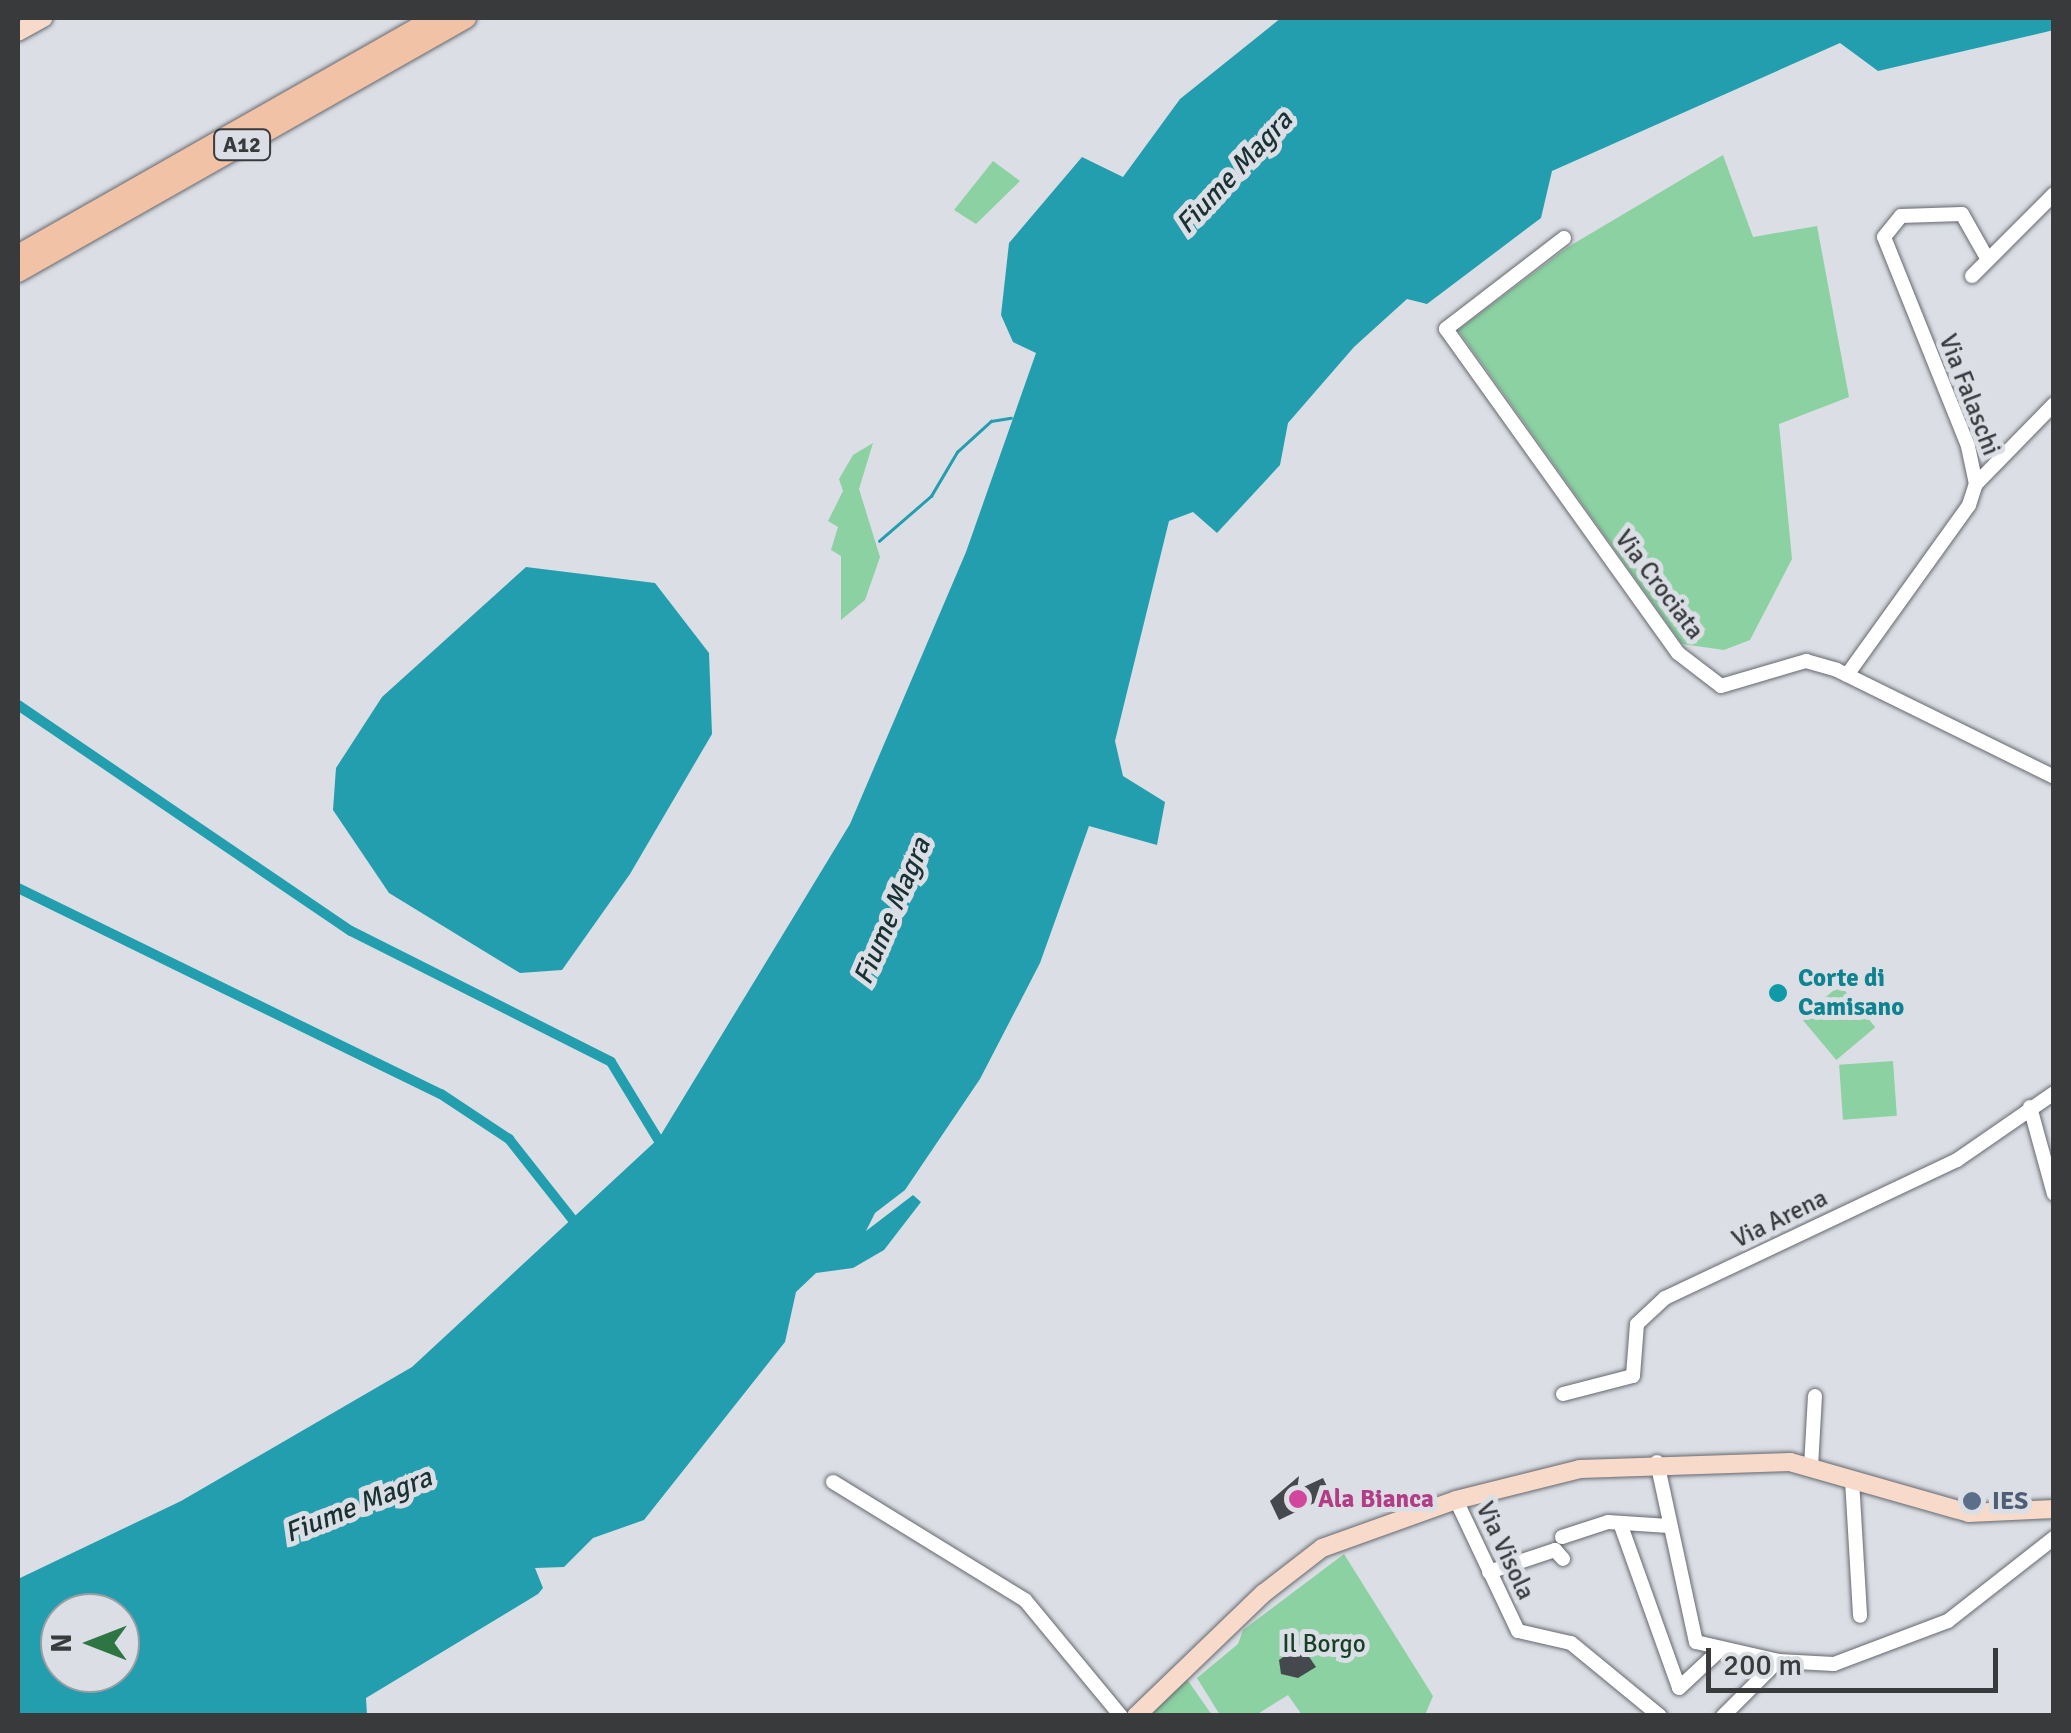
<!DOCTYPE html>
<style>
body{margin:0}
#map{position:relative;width:2071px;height:1733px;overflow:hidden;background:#dbdfe5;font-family:Signika,sans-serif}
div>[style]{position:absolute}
.green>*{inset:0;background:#8bd1a2;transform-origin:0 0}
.water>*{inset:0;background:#239eaf}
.stream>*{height:2.5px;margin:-1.25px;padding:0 1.25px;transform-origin:1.25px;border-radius:1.25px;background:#239eaf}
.canal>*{height:10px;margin:-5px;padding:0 5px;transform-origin:5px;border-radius:5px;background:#239eaf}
.building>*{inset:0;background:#45484d}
.roads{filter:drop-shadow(0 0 2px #65686e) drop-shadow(0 0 2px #65686e)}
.minor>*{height:14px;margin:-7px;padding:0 7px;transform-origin:7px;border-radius:7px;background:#fff}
.major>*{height:18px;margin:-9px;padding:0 9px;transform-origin:9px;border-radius:9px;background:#f7dac9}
.highway>*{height:20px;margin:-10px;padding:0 10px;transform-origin:10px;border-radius:10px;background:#f1c2a5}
.dots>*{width:28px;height:28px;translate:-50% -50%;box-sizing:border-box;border:5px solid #dbdfe5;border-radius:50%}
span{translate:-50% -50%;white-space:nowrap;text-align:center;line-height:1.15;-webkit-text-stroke:10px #dbdfe5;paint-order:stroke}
.shield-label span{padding:2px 8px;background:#dbdfe5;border:2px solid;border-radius:8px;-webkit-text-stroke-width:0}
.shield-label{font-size:22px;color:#383a3c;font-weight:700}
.street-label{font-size:25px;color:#383a3c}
.culture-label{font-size:25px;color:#0d838f;font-weight:700}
.left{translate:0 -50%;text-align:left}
.hotel-label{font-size:25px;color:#b23c85;font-weight:700}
.service-label{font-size:25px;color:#4e5e75;font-weight:700}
.park-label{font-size:25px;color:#163f26}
.water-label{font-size:28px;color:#183135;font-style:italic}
.frame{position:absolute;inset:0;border:20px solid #383a3c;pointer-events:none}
.north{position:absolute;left:40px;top:1593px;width:100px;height:100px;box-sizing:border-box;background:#dbdfe5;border:2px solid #9a9da1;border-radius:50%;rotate:270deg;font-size:28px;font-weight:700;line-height:40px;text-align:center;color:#383a3c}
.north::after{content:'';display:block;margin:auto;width:35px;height:45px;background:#2d7643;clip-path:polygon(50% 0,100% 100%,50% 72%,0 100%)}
.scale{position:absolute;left:1706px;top:1648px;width:292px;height:45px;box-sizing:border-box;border:5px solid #383a3c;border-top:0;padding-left:12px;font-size:30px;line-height:35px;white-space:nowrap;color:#383a3c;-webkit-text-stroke:8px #dbdfe5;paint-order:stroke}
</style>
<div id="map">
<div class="green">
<i style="clip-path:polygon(1723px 155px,1753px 237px,1817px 226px,1849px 397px,1779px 424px,1792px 559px,1750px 640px,1724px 650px,1682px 644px,1458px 330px,1568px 247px)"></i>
<i style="clip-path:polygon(993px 161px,1020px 181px,976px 224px,954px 210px)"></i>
<i style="clip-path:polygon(873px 443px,859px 489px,880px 557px,865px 600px,841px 620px,841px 556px,831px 550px,838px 527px,828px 521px,843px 491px,839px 479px,853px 455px)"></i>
<i style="left:1840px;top:985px;width:55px;height:51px;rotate:50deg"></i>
<i style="left:1893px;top:1061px;width:55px;height:54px;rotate:86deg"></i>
<i style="clip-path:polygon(1344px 1554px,1433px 1696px,1425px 1715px,1302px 1715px,1288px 1695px,1256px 1715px,1220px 1715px,1197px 1678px,1238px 1644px,1243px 1630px)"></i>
<i style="clip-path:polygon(1184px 1675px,1212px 1715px,1148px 1716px)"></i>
</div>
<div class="water">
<i style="clip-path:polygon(evenodd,1281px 18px,2053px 18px,2054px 30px,1878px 71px,1840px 43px,1552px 171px,1541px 218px,1427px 304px,1407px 299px,1354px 347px,1288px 423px,1280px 465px,1217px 533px,1193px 512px,1169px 521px,1115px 741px,1123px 776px,1165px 802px,1157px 845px,1089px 826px,1040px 963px,980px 1079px,905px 1190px,875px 1213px,866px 1231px,913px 1195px,921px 1202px,884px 1250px,853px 1268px,816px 1273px,796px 1292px,785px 1342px,644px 1520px,593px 1538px,564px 1567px,535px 1568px,543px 1588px,538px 1594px,366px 1698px,367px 1715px,18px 1715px,18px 1579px,181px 1501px,412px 1367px,659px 1138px,850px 824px,966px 552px,1036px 353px,1013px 342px,1001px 315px,1009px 243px,1082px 157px,1123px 177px,1180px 99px,1281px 18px,60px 1613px,120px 1613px,120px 1673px,60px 1673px,60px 1613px)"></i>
<i style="clip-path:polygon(526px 567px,655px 583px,709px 653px,712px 734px,630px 874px,562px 970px,520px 973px,389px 893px,333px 810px,336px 768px,382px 697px)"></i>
</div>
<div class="stream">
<i style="left:879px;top:541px;width:69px;rotate:-40.9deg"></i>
<i style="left:931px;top:496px;width:51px;rotate:-59.4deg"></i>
<i style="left:957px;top:452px;width:46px;rotate:-42.4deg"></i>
<i style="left:991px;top:421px;width:20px;rotate:-9deg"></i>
</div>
<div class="canal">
<i style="left:18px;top:705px;width:402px;rotate:34.2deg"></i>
<i style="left:351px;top:931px;width:291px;rotate:26.7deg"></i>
<i style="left:611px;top:1062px;width:102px;rotate:58.7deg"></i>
<i style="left:18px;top:888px;width:470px;rotate:26deg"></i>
<i style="left:441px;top:1094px;width:82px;rotate:33.5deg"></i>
<i style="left:509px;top:1139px;width:115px;rotate:51.7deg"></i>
</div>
<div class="building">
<i style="clip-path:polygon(1299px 1476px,1297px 1490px,1323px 1478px,1331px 1495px,1279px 1520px,1270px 1501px)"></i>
<i style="clip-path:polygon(1301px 1645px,1316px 1667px,1298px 1678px,1281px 1674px,1279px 1660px)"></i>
</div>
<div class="roads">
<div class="minor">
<i style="left:1564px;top:238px;width:149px;rotate:142.4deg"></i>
<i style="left:1446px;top:329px;width:398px;rotate:54.4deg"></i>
<i style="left:1678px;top:653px;width:54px;rotate:37.5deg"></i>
<i style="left:1721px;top:686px;width:89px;rotate:-16.4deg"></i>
<i style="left:1806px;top:661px;width:32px;rotate:16deg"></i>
<i style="left:1837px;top:670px;width:242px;rotate:26.2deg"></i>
<i style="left:1972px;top:276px;width:116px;rotate:-45deg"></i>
<i style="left:1976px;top:484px;width:112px;rotate:-45.7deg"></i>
<i style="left:1847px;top:675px;width:209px;rotate:-54.3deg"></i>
<i style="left:1969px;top:505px;width:22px;rotate:-72deg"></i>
<i style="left:1976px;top:484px;width:39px;rotate:-102deg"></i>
<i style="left:1968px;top:446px;width:225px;rotate:-111.9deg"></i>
<i style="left:1884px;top:237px;width:27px;rotate:-51deg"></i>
<i style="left:1901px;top:216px;width:61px;rotate:-1.9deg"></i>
<i style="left:1962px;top:214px;width:51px;rotate:60.4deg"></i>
<i style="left:2030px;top:1107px;width:90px;rotate:74.6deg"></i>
<i style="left:1563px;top:1394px;width:72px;rotate:-14.4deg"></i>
<i style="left:1633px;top:1376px;width:52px;rotate:-85.6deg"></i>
<i style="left:1637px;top:1324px;width:38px;rotate:-43deg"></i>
<i style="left:1665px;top:1298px;width:323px;rotate:-25.3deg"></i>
<i style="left:1957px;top:1160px;width:118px;rotate:-34.6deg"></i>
<i style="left:1657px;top:1462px;width:184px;rotate:77.8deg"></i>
<i style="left:1696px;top:1642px;width:84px;rotate:13deg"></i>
<i style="left:1778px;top:1661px;width:56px;rotate:3.1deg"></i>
<i style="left:1834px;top:1664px;width:122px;rotate:-20.7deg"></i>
<i style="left:1948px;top:1621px;width:135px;rotate:-38.1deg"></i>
<i style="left:1811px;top:1467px;width:71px;rotate:-86.8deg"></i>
<i style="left:1852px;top:1480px;width:136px;rotate:86.6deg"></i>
<i style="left:833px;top:1482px;width:225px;rotate:31.6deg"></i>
<i style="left:1025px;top:1600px;width:151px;rotate:50.4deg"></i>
<i style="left:1456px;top:1500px;width:145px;rotate:64.7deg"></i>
<i style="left:1518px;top:1631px;width:54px;rotate:12.8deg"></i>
<i style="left:1571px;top:1643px;width:115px;rotate:39.4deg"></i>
<i style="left:1620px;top:1523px;width:175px;rotate:70.3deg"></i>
<i style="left:1679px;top:1688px;width:57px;rotate:-42.9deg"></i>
<i style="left:1562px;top:1537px;width:48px;rotate:-18.1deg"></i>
<i style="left:1608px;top:1522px;width:61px;rotate:3.8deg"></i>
<i style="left:1489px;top:1572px;width:70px;rotate:-18.4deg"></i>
<i style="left:1555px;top:1550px;width:12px;rotate:48deg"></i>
<i style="left:1723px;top:1716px;width:78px;rotate:-45deg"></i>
</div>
<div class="major">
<i style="left:18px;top:32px;width:29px;rotate:-29deg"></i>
<i style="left:1136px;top:1716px;width:178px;rotate:-43.9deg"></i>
<i style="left:1264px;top:1593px;width:73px;rotate:-37.8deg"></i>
<i style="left:1322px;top:1548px;width:142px;rotate:-19.7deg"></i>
<i style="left:1456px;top:1500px;width:128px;rotate:-14deg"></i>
<i style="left:1580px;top:1469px;width:210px;rotate:-1.9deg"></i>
<i style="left:1790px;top:1462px;width:186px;rotate:15.9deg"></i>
<i style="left:1969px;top:1513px;width:85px;rotate:-2.7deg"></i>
</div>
<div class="highway">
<i style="left:18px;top:255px;width:481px;rotate:-29.6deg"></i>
<i style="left:18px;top:272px;width:515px;rotate:-29.55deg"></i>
</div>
</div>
<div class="dots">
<i style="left:1778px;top:993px;background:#0f9aa8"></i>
<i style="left:1298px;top:1499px;background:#d1479c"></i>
<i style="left:1972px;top:1501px;background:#5c6f8a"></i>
</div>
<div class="shield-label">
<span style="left:242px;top:145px">A12</span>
</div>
<div class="street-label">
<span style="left:1969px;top:395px;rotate:69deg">Via Falaschi</span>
<span style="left:1659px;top:585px;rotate:53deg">Via Crociata</span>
<span style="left:1780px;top:1219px;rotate:-26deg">Via Arena</span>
<span style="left:1505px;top:1551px;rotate:65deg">Via Visola</span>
</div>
<div class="culture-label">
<span class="left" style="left:1798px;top:993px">Corte di<br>Camisano</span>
</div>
<div class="hotel-label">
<span class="left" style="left:1318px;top:1499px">Ala Bianca</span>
</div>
<div class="service-label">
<span class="left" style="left:1992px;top:1501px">IES</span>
</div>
<div class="park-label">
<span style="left:1324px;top:1644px">Il Borgo</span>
</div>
<div class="water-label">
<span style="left:1234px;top:172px;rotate:-47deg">Fiume Magra</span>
<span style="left:892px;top:911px;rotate:-67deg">Fiume Magra</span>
<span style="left:358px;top:1505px;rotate:-22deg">Fiume Magra</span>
</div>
<div class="frame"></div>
<div class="north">N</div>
<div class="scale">200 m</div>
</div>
